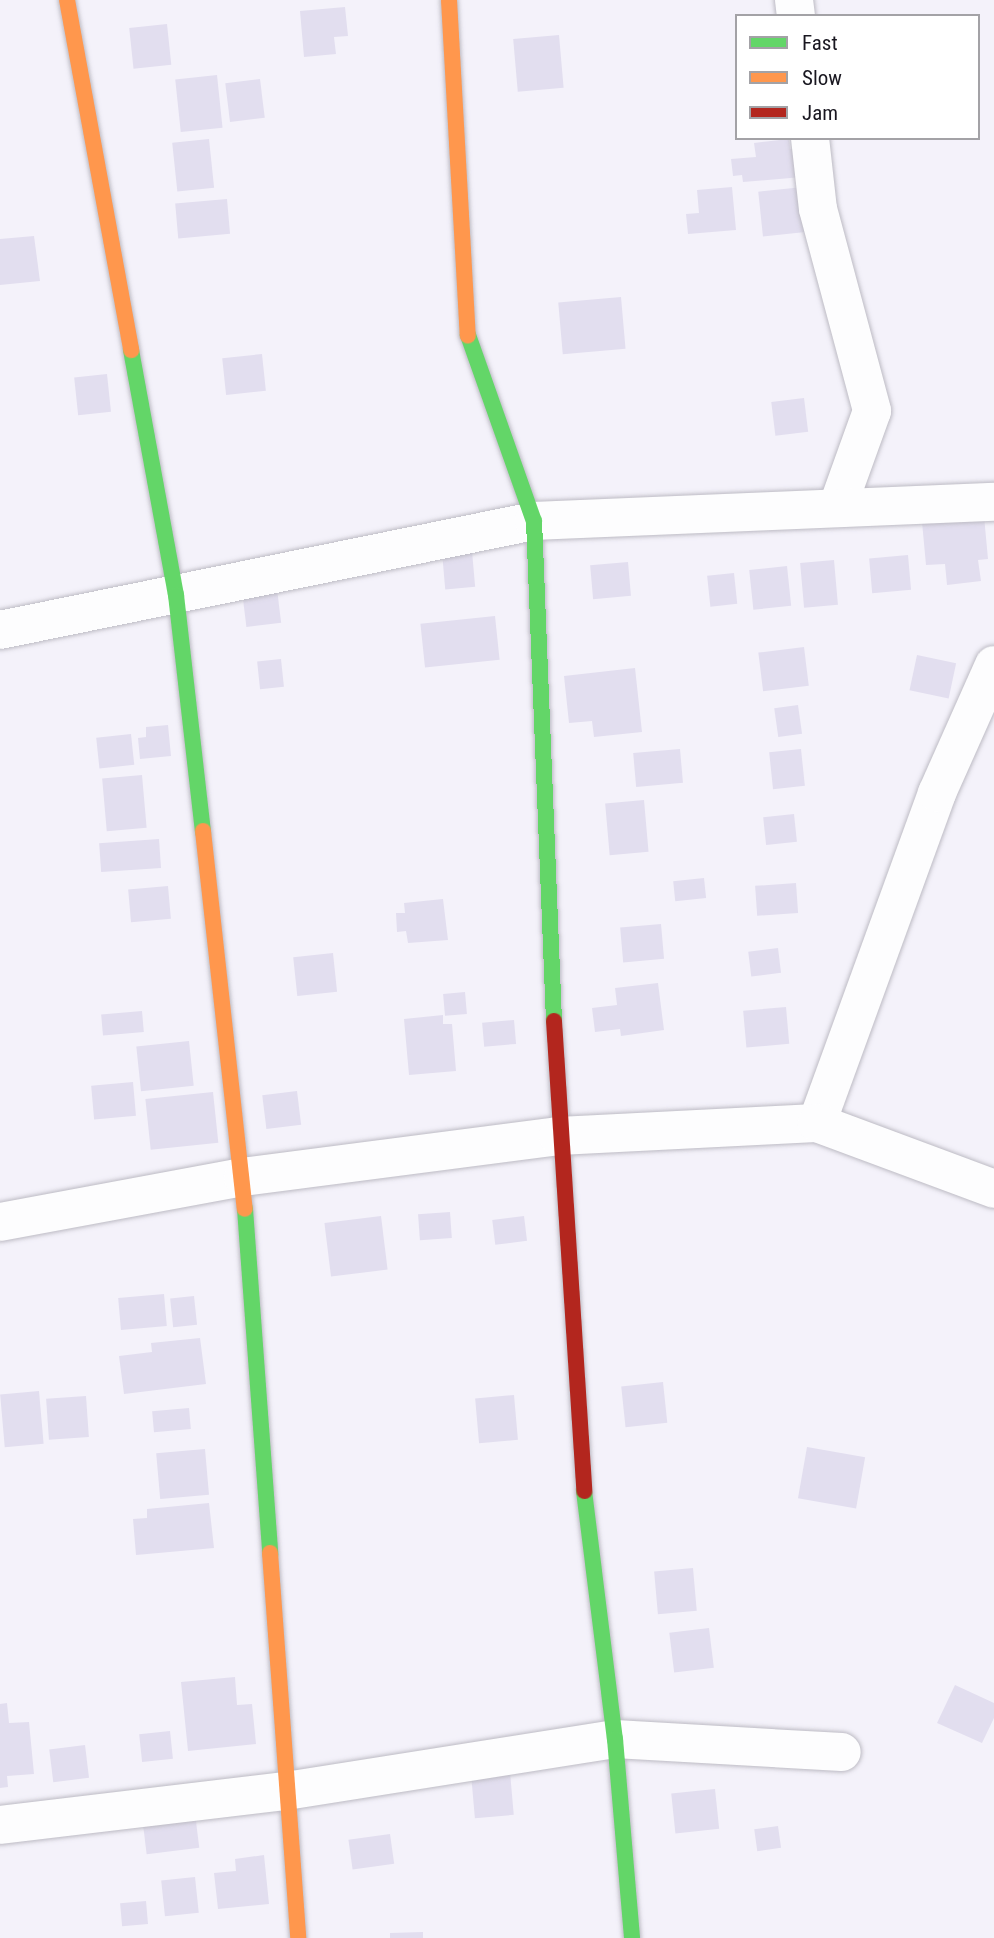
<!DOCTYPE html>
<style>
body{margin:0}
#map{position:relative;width:994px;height:1938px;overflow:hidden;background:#f4f2fa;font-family:"Roboto Condensed",sans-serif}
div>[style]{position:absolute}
.building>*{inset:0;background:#e2deef;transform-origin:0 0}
.roads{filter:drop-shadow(0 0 2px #bdbbc4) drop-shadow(0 0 2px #bdbbc4)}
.street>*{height:38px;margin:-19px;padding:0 19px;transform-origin:19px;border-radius:19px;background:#fdfdfe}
.fast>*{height:16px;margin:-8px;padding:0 8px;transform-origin:8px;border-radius:8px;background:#63d668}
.slow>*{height:16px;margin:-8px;padding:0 8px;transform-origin:8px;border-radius:8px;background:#ff974d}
.jam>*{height:16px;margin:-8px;padding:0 8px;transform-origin:8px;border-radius:8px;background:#b3261e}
span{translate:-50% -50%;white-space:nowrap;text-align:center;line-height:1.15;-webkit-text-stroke:7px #fff;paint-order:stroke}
.legend{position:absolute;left:735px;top:14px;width:245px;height:126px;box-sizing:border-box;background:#fff;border:2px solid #a3a2a6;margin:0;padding:9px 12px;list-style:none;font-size:21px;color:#191720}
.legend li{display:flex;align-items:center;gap:14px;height:35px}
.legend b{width:35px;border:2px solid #a3a2a6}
</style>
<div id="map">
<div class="building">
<i style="clip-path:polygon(345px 7px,348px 36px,334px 37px,336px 54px,304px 57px,300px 11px)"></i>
<i style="left:167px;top:24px;width:41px;height:38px;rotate:84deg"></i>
<i style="left:559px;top:35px;width:53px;height:46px;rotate:85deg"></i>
<i style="left:217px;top:75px;width:53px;height:42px;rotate:84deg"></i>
<i style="left:260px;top:79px;width:39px;height:35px;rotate:83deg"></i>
<i style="left:209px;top:139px;width:49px;height:37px;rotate:84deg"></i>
<i style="clip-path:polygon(789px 139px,790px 149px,800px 148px,802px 177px,743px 182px,742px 175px,733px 176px,731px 159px,756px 157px,754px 143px)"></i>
<i style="clip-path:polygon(732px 187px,736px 230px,688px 234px,686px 214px,699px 213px,697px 190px)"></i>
<i style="left:803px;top:187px;width:45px;height:45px;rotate:84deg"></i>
<i style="left:227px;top:199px;width:35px;height:52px;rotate:85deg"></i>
<i style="clip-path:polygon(34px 236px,40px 281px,0 285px,0 239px)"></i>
<i style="left:621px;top:297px;width:52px;height:63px;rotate:85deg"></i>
<i style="left:262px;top:354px;width:37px;height:40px;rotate:84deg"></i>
<i style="left:107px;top:374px;width:38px;height:33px;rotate:84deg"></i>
<i style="left:804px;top:398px;width:34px;height:33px;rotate:83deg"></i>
<i style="clip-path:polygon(984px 516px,988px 559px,978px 560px,981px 581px,947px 585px,945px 564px,926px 565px,922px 522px)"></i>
<i style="left:472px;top:551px;width:36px;height:30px;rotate:85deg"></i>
<i style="left:908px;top:555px;width:35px;height:39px;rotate:85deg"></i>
<i style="left:834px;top:560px;width:45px;height:34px;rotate:85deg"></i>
<i style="left:628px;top:562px;width:34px;height:38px;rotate:85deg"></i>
<i style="left:787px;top:566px;width:40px;height:38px;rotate:84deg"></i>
<i style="left:734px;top:573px;width:31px;height:27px;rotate:84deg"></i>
<i style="left:277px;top:589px;width:34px;height:35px;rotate:83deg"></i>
<i style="left:495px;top:616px;width:44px;height:75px;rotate:84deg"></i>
<i style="left:804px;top:647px;width:39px;height:46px;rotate:83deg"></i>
<i style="left:917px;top:655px;width:40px;height:36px;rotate:12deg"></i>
<i style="left:281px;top:659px;width:28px;height:24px;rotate:84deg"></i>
<i style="clip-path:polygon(635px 668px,642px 732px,594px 737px,592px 721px,569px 723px,564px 676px)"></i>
<i style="left:798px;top:705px;width:29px;height:24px;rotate:82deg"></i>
<i style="clip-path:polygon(168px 725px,171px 756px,140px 759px,138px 738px,146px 737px,146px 727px)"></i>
<i style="left:131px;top:734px;width:31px;height:35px;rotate:84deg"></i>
<i style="left:680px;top:749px;width:34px;height:47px;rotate:85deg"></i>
<i style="left:801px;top:749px;width:37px;height:32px;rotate:84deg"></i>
<i style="left:142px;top:775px;width:53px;height:40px;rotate:85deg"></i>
<i style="left:644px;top:800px;width:52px;height:39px;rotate:85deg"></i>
<i style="left:794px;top:814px;width:28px;height:31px;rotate:84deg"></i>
<i style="left:159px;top:839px;width:29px;height:60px;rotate:86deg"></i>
<i style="left:704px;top:878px;width:20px;height:31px;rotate:84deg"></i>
<i style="left:796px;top:883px;width:30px;height:41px;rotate:86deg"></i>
<i style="left:168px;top:886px;width:33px;height:40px;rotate:85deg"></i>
<i style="clip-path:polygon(443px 899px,448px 940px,408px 943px,406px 931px,397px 932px,396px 913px,405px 913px,404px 903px)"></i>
<i style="left:661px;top:924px;width:35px;height:41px;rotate:85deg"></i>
<i style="left:778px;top:948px;width:25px;height:30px;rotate:83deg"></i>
<i style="left:333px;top:953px;width:39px;height:40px;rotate:84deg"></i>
<i style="clip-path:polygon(658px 983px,664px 1030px,621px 1036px,620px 1029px,595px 1032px,592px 1008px,617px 1005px,615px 988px)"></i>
<i style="left:465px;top:992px;width:22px;height:22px;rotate:85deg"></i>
<i style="left:786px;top:1007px;width:37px;height:43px;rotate:85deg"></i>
<i style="left:142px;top:1011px;width:21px;height:41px;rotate:85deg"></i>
<i style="clip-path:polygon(443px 1015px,443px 1024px,452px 1024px,456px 1071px,409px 1075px,404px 1019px)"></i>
<i style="left:514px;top:1020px;width:24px;height:32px;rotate:85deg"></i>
<i style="left:189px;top:1041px;width:45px;height:53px;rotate:84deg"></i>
<i style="left:133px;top:1082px;width:34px;height:42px;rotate:85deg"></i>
<i style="left:297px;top:1091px;width:34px;height:35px;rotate:83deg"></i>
<i style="left:213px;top:1092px;width:51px;height:68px;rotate:84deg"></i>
<i style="left:450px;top:1212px;width:26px;height:32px;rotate:86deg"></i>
<i style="left:381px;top:1216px;width:54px;height:57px;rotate:83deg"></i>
<i style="left:524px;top:1216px;width:25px;height:32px;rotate:83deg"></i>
<i style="left:164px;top:1294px;width:32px;height:46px;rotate:85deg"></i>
<i style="left:194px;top:1296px;width:29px;height:24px;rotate:84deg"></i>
<i style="clip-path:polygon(200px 1338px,206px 1384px,124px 1394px,119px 1356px,152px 1352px,151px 1343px)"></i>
<i style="left:663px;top:1382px;width:41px;height:42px;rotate:84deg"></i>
<i style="left:39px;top:1391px;width:53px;height:39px;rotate:85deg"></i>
<i style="left:514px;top:1395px;width:45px;height:39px;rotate:85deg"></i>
<i style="left:86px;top:1396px;width:41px;height:40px;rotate:86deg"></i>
<i style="left:189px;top:1408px;width:21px;height:37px;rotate:85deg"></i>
<i style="left:807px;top:1447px;width:59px;height:52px;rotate:10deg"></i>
<i style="left:205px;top:1449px;width:46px;height:49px;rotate:85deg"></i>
<i style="clip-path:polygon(209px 1503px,214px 1548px,136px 1555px,133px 1519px,147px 1518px,147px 1509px)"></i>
<i style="left:693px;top:1568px;width:43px;height:39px;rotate:85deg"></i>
<i style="left:709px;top:1628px;width:40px;height:40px;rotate:83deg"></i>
<i style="clip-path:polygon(235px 1677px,237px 1705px,252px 1704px,256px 1744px,188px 1751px,181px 1682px)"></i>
<i style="clip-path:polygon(955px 1685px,994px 1703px,994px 1718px,982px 1743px,937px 1723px)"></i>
<i style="clip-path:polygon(7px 1703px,9px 1723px,29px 1722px,34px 1774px,7px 1776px,8px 1787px,0 1788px,0 1704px)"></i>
<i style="left:170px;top:1731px;width:28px;height:31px;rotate:84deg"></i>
<i style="left:85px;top:1745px;width:33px;height:36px;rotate:83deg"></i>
<i style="left:510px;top:1772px;width:43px;height:39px;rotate:85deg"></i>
<i style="left:715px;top:1789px;width:40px;height:44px;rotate:84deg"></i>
<i style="left:195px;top:1813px;width:35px;height:53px;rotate:83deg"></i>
<i style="left:778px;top:1826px;width:22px;height:24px;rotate:82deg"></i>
<i style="left:390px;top:1834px;width:30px;height:42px;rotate:82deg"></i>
<i style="clip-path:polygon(264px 1855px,269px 1904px,218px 1909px,214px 1873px,236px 1871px,235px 1859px)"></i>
<i style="left:195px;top:1877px;width:36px;height:34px;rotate:84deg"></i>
<i style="left:146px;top:1901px;width:23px;height:26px;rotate:85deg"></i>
<i style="clip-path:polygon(423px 1932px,423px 1938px,390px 1938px,390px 1933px)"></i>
</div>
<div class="roads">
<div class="street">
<i style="left:794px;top:0;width:16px;rotate:83deg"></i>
<i style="left:810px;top:138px;width:71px;rotate:83.6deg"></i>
<i style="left:818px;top:209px;width:209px;rotate:75deg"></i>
<i style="left:872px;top:411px;width:103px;rotate:109.8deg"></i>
<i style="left:0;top:630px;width:545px;rotate:-11.54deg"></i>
<i style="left:534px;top:521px;width:460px;rotate:-2.4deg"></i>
<i style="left:817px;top:1123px;width:351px;rotate:-70deg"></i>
<i style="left:937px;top:793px;width:140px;rotate:-66deg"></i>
<i style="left:0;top:1222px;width:247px;rotate:-10.5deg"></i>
<i style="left:243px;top:1177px;width:318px;rotate:-7.4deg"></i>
<i style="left:558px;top:1136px;width:259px;rotate:-2.9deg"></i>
<i style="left:817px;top:1123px;width:189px;rotate:20.4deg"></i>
<i style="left:0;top:1825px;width:288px;rotate:-6.8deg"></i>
<i style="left:286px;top:1791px;width:333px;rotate:-9deg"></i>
<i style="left:615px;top:1739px;width:227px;rotate:3.3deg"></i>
</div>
<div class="fast">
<i style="left:468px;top:335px;width:197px;rotate:70.5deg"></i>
<i style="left:534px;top:521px;width:500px;rotate:87.71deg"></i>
<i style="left:131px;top:350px;width:249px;rotate:79.6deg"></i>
<i style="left:176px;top:595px;width:238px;rotate:83.5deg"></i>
<i style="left:245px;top:1209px;width:345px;rotate:85.8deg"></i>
<i style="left:584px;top:1491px;width:250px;rotate:82.9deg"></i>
<i style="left:615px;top:1739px;width:200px;rotate:85.1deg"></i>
</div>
<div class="slow">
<i style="left:67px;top:0;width:356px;rotate:79.6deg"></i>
<i style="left:449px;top:0;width:336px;rotate:86.8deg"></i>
<i style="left:203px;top:831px;width:380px;rotate:83.7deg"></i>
<i style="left:270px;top:1553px;width:386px;rotate:85.8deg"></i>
</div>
<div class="jam">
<i style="left:554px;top:1021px;width:471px;rotate:86.3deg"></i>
</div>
</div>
<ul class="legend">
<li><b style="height:9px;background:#63d668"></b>Fast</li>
<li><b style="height:9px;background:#ff974d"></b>Slow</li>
<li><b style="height:9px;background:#b3261e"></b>Jam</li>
</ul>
</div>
